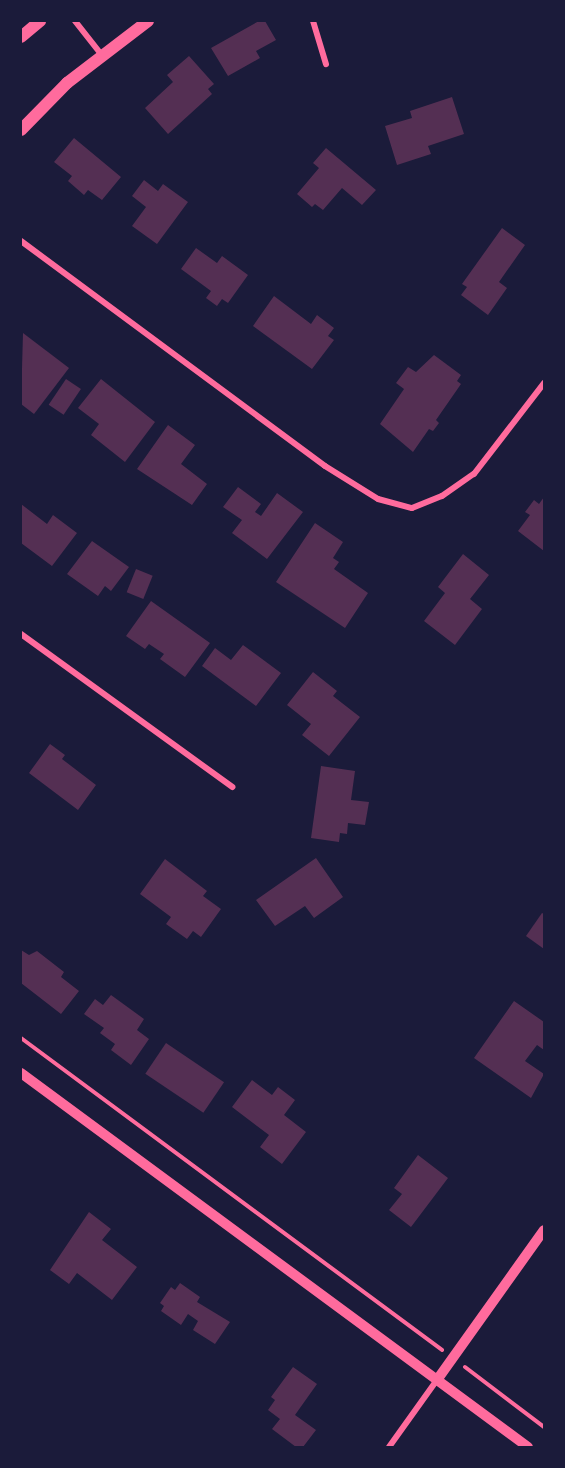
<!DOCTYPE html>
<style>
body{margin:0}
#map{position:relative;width:565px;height:1468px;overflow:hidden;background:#1b1b3a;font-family:"Golos Text",sans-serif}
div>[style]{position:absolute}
.building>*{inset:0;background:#542f53;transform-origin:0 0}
.path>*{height:4px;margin:-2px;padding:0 2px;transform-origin:2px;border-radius:2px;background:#ff6b9d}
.minor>*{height:6px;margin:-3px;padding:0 3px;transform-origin:3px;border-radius:3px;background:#ff6b9d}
.tertiary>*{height:10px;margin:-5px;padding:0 5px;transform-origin:5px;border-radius:5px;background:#ff6b9d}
.secondary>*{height:12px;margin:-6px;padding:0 6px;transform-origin:6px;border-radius:6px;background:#ff6b9d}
span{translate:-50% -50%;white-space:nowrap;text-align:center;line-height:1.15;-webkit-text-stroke:4.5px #1b1b3a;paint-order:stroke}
.frame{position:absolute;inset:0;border:22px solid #1b1b3a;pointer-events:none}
</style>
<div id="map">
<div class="building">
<i style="clip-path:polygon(259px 21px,265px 21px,276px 40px,256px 51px,260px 58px,228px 76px,211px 48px)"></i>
<i style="clip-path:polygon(189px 56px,214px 84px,208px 89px,212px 94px,168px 134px,145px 108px,173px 82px,167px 75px)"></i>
<i style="clip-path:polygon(452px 97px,464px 134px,428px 146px,431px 154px,397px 165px,385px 126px,412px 118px,410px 111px)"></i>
<i style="clip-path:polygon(74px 138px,121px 177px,102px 200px,88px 190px,84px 195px,68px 181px,72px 176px,54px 162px)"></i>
<i style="clip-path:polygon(326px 148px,376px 190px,362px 205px,342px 188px,323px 210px,315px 204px,312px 207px,297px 194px,319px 168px,313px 163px)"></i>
<i style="clip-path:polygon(144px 180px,158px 191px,163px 184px,188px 202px,157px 244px,132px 226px,146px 207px,132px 196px)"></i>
<i style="clip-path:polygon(502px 228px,525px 245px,499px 282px,507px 288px,488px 315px,461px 295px,467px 287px,462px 284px)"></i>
<i style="clip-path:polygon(196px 248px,217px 263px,222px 256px,248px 275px,228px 303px,222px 299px,217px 306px,206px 298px,211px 291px,181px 269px)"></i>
<i style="clip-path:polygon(274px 296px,311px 324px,317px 315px,334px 328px,328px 336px,334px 340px,312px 369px,253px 326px)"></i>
<i style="clip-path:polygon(23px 333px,69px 368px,34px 414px,21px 404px)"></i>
<i style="clip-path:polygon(434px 355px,461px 375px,457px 381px,461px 384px,436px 420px,439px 423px,433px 431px,429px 429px,413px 452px,380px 424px,404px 389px,396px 383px,408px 367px,416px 372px)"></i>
<i style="left:66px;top:379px;width:18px;height:31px;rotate:34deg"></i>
<i style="clip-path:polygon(101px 379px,155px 422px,125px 462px,91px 435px,99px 424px,78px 408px)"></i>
<i style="clip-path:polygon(168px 425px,195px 445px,181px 464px,207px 484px,192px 505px,137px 469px)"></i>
<i style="clip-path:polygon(238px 487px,261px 504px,255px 512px,261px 516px,277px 493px,303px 512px,267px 559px,232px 533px,242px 520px,223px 507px)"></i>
<i style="clip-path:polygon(544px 497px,544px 551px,518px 531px,530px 515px,525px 512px,534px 500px,539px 504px)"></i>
<i style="clip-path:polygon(21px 504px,47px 524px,53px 515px,77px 533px,52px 566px,21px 543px)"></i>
<i style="clip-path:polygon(315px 523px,343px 542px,333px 558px,339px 562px,334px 569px,368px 593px,345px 628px,276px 582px)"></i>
<i style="clip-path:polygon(92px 541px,129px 567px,111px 591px,105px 586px,98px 596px,67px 574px)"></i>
<i style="clip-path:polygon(463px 554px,489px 575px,470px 599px,482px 609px,455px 645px,424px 621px,445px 593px,438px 587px)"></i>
<i style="left:136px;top:569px;width:18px;height:25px;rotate:22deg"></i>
<i style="clip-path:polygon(151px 601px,210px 643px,185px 677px,160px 659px,164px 654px,149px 644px,145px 649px,126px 636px)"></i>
<i style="clip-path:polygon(243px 645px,281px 673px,256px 706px,202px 666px,215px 648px,231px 660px)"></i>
<i style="clip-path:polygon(313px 672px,337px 691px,333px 696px,360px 717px,329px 756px,302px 735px,311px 724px,287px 705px)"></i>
<i style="clip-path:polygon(50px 744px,65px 755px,62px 759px,96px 785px,78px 810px,29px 773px)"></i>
<i style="clip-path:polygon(321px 766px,355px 771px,351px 800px,369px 802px,365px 825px,348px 823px,347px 834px,340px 833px,339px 842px,311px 838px)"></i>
<i style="clip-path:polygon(316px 858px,343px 897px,314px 918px,305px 906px,275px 926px,256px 900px)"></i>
<i style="clip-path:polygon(165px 859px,207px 891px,203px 896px,221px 909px,201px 937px,193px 931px,187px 939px,166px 924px,171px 917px,140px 894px)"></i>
<i style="clip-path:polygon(542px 913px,544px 914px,544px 949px,526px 936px)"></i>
<i style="clip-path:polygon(21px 950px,29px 955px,37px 951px,64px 972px,61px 977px,79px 991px,61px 1014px,21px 983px)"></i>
<i style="clip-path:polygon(111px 995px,144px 1019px,137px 1030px,149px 1039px,131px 1065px,111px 1050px,115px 1044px,100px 1033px,104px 1028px,84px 1014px,95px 999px,103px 1005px)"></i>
<i style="clip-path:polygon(514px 1001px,544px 1022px,544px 1050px,537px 1045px,525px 1061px,544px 1074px,531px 1098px,474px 1058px)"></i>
<i style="left:166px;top:1043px;width:70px;height:37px;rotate:34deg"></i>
<i style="clip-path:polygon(252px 1080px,272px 1095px,278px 1087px,295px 1100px,284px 1115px,306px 1132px,282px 1164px,260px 1147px,269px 1135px,232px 1107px)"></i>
<i style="clip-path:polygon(418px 1155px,448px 1178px,411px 1227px,389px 1210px,402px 1194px,394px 1188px)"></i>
<i style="clip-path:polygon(89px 1212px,111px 1229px,102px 1240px,137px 1267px,112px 1300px,77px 1273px,69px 1284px,50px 1270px)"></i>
<i style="clip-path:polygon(180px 1283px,200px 1297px,197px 1302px,230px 1322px,215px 1344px,193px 1330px,198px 1321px,188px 1314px,181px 1325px,161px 1311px,164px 1306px,160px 1303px,171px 1287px,175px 1290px)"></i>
<i style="clip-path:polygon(293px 1367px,317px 1384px,295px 1415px,316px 1430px,303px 1447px,296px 1447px,272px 1429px,280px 1419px,268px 1410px,275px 1400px,271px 1397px)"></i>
</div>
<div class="path">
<i style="left:21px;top:1038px;width:524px;rotate:36.54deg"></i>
<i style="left:465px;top:1367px;width:99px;rotate:37.2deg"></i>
</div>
<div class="minor">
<i style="left:75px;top:21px;width:42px;rotate:51.8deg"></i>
<i style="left:313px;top:21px;width:45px;rotate:73.2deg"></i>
<i style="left:21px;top:241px;width:378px;rotate:36.5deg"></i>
<i style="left:325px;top:466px;width:62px;rotate:31.9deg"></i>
<i style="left:378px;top:499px;width:35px;rotate:15deg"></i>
<i style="left:412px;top:508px;width:32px;rotate:-22deg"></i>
<i style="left:442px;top:496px;width:39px;rotate:-35deg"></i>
<i style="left:474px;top:474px;width:115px;rotate:-52.4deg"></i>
<i style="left:21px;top:634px;width:261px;rotate:35.9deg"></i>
<i style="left:389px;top:1447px;width:82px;rotate:-54.4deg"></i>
</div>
<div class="tertiary">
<i style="left:21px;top:1073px;width:630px;rotate:36.42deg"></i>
<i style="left:437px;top:1380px;width:184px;rotate:-54.5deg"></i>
</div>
<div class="secondary">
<i style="left:21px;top:37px;width:25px;rotate:-40deg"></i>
<i style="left:21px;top:130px;width:66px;rotate:-45.6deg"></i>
<i style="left:67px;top:83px;width:102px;rotate:-37.4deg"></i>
</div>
<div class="frame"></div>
</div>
